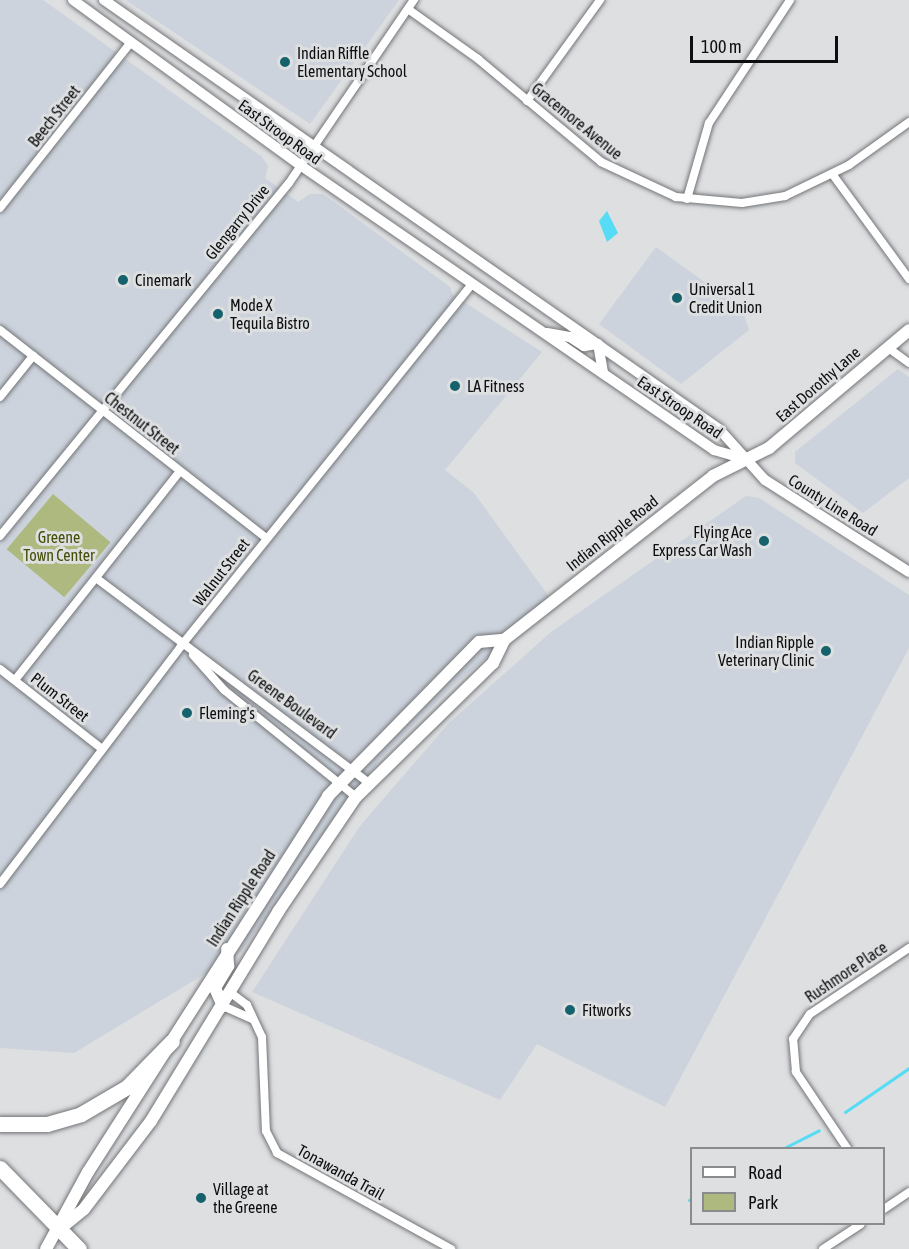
<!DOCTYPE html>
<style>
body{margin:0}
#map{position:relative;width:909px;height:1249px;overflow:hidden;background:#dddfe1;font-family:"Asap Condensed",sans-serif}
div>[style]{position:absolute}
.built>*{inset:0;background:#ccd3dc}
.green>*{inset:0;background:#adb97e;transform-origin:0 0}
.water>*{inset:0;background:#56dcf4}
.stream>*{height:3px;margin:-1.5px;padding:0 1.5px;transform-origin:1.5px;border-radius:1.5px;background:#56dcf4}
.roads{filter:drop-shadow(0 0 2px #747578) drop-shadow(0 0 2px #747578)}
.street>*{height:8px;margin:-4px;padding:0 4px;transform-origin:4px;border-radius:4px;background:#fff}
.secondary>*{height:10px;margin:-5px;padding:0 5px;transform-origin:5px;border-radius:5px;background:#fff}
.primary>*{height:12px;margin:-6px;padding:0 6px;transform-origin:6px;border-radius:6px;background:#fff}
.highway>*{height:15px;margin:-7.5px;padding:0 7.5px;transform-origin:7.5px;border-radius:7.5px;background:#fff}
.dots>*{width:16px;height:16px;translate:-50% -50%;box-sizing:border-box;border:3px solid #dddfe1;border-radius:50%}
span{translate:-50% -50%;white-space:nowrap;text-align:center;line-height:1.15;-webkit-text-stroke:6px #dddfe1;paint-order:stroke}
.poi-label{font-size:16px;color:#0d0e0f}
.left{translate:0 -50%;text-align:left}
.right{translate:-100% -50%;text-align:right}
.street-label{font-size:16px;color:#0d0e0f}
.park-label{font-size:16px;color:#444e06}
.legend{position:absolute;left:690px;top:1147px;width:195px;height:78px;box-sizing:border-box;background:#dddfe1;border:2px solid #8a8b8d;margin:0;padding:8px 10px;list-style:none;font-size:18px;color:#0d0e0f}
.legend li{display:flex;align-items:center;gap:12px;height:30px}
.legend b{width:30px;border:2px solid #8a8b8d}
.scale{position:absolute;left:690px;top:36px;width:148px;height:27px;box-sizing:border-box;border:3px solid #0d0e0f;border-top:0;padding-left:8px;font-size:18px;line-height:21px;white-space:nowrap;color:#0d0e0f;-webkit-text-stroke:4px #dddfe1;paint-order:stroke}
</style>
<div id="map">
<div class="built">
<i style="clip-path:polygon(0 0,43px 0,261px 156px,268px 166px,265px 178px,298px 202px,310px 194px,323px 194px,450px 287px,453px 295px,542px 352px,445px 470px,474px 493px,553px 602px,456px 683px,380px 759px,241px 952px,74px 1053px,0 1048px)"></i>
<i style="clip-path:polygon(126px 0,399px 0,310px 124px)"></i>
<i style="clip-path:polygon(656px 247px,742px 309px,749px 330px,681px 384px,599px 324px)"></i>
<i style="clip-path:polygon(898px 369px,909px 377px,909px 478px,863px 513px,795px 463px,795px 452px)"></i>
<i style="clip-path:polygon(746px 496px,759px 498px,909px 595px,909px 648px,665px 1107px,537px 1044px,500px 1100px,252px 992px,360px 826px,448px 724px,551px 632px)"></i>
</div>
<div class="green">
<i style="left:53px;top:494px;width:75px;height:72px;rotate:40deg"></i>
</div>
<div class="water">
<i style="clip-path:polygon(607px 211px,618px 233px,607px 242px,599px 221px)"></i>
</div>
<div class="stream">
<i style="left:845px;top:1112px;width:78px;rotate:-34.5deg"></i>
<i style="left:784px;top:1148px;width:39px;rotate:-27deg"></i>
<i style="left:689px;top:1200px;width:4px;rotate:-34deg"></i>
</div>
<div class="roads">
<div class="street">
<i style="left:408px;top:9px;width:86px;rotate:35.5deg"></i>
<i style="left:478px;top:59px;width:160px;rotate:39.9deg"></i>
<i style="left:601px;top:162px;width:83px;rotate:25deg"></i>
<i style="left:676px;top:197px;width:66px;rotate:5.2deg"></i>
<i style="left:742px;top:203px;width:44px;rotate:-9.2deg"></i>
<i style="left:785px;top:196px;width:71px;rotate:-25.8deg"></i>
<i style="left:849px;top:165px;width:74px;rotate:-35.6deg"></i>
<i style="left:527px;top:101px;width:125px;rotate:-54.1deg"></i>
<i style="left:833px;top:175px;width:129px;rotate:53.8deg"></i>
<i style="left:687px;top:199px;width:79px;rotate:-73.9deg"></i>
<i style="left:709px;top:123px;width:147px;rotate:-56.6deg"></i>
<i style="left:0;top:208px;width:211px;rotate:-51.7deg"></i>
<i style="left:0;top:330px;width:338px;rotate:38deg"></i>
<i style="left:887px;top:347px;width:27px;rotate:36deg"></i>
<i style="left:0;top:397px;width:53px;rotate:-51.2deg"></i>
<i style="left:0;top:536px;width:456px;rotate:-50.7deg"></i>
<i style="left:289px;top:183px;width:222px;rotate:-55.7deg"></i>
<i style="left:96px;top:578px;width:341px;rotate:36.9deg"></i>
<i style="left:193px;top:655px;width:47px;rotate:48.5deg"></i>
<i style="left:224px;top:690px;width:170px;rotate:39deg"></i>
<i style="left:0;top:669px;width:130px;rotate:38.1deg"></i>
<i style="left:15px;top:680px;width:266px;rotate:-51.7deg"></i>
<i style="left:0;top:884px;width:299px;rotate:-52.7deg"></i>
<i style="left:181px;top:646px;width:464px;rotate:-51.2deg"></i>
<i style="left:231px;top:993px;width:20px;rotate:37deg"></i>
<i style="left:247px;top:1005px;width:35px;rotate:65deg"></i>
<i style="left:262px;top:1037px;width:94px;rotate:87.6deg"></i>
<i style="left:266px;top:1131px;width:25px;rotate:63deg"></i>
<i style="left:277px;top:1153px;width:199px;rotate:28.9deg"></i>
<i style="left:223px;top:1006px;width:32px;rotate:24deg"></i>
<i style="left:847px;top:1148px;width:92px;rotate:-123.9deg"></i>
<i style="left:796px;top:1072px;width:33px;rotate:-95deg"></i>
<i style="left:793px;top:1039px;width:30px;rotate:-56deg"></i>
<i style="left:810px;top:1014px;width:119px;rotate:-33.7deg"></i>
<i style="left:884px;top:1209px;width:30px;rotate:-34deg"></i>
<i style="left:823px;top:1249px;width:45px;rotate:-33.3deg"></i>
</div>
<div class="secondary">
<i style="left:73px;top:0;width:281px;rotate:36deg"></i>
<i style="left:300px;top:165px;width:503px;rotate:34.54deg"></i>
<i style="left:714px;top:450px;width:32px;rotate:16deg"></i>
<i style="left:104px;top:0;width:750px;rotate:34.9deg"></i>
<i style="left:719px;top:429px;width:69px;rotate:48deg"></i>
<i style="left:765px;top:480px;width:171px;rotate:32.6deg"></i>
<i style="left:547px;top:333px;width:23px;rotate:10deg"></i>
<i style="left:570px;top:337px;width:17px;rotate:33deg"></i>
<i style="left:584px;top:346px;width:14px;rotate:-8deg"></i>
<i style="left:598px;top:344px;width:28px;rotate:80deg"></i>
</div>
<div class="primary">
<i style="left:223px;top:1006px;width:20px;rotate:-114deg"></i>
<i style="left:215px;top:988px;width:26px;rotate:-59deg"></i>
<i style="left:228px;top:966px;width:17px;rotate:-93deg"></i>
<i style="left:62px;top:1227px;width:28px;rotate:-39deg"></i>
<i style="left:84px;top:1209px;width:111px;rotate:-52.7deg"></i>
<i style="left:151px;top:1121px;width:245px;rotate:-58.7deg"></i>
<i style="left:278px;top:912px;width:139px;rotate:-55.9deg"></i>
<i style="left:356px;top:797px;width:192px;rotate:-44.4deg"></i>
<i style="left:493px;top:663px;width:25px;rotate:-64deg"></i>
<i style="left:504px;top:640px;width:266px;rotate:-38.1deg"></i>
<i style="left:713px;top:476px;width:63px;rotate:-26.6deg"></i>
<i style="left:769px;top:448px;width:183px;rotate:-40.1deg"></i>
<i style="left:46px;top:1249px;width:88px;rotate:-61.4deg"></i>
<i style="left:88px;top:1172px;width:446px;rotate:-57.4deg"></i>
<i style="left:328px;top:796px;width:216px;rotate:-45.6deg"></i>
<i style="left:479px;top:642px;width:25px;rotate:-5deg"></i>
</div>
<div class="highway">
<i style="left:0;top:1124px;width:47px"></i>
<i style="left:47px;top:1124px;width:35px;rotate:-16deg"></i>
<i style="left:81px;top:1114px;width:53px;rotate:-30.4deg"></i>
<i style="left:127px;top:1087px;width:64px;rotate:-45.6deg"></i>
<i style="left:0;top:1168px;width:113px;rotate:45.7deg"></i>
</div>
</div>
<div class="dots">
<i style="left:285px;top:62px;background:#15626c"></i>
<i style="left:123px;top:280px;background:#15626c"></i>
<i style="left:677px;top:298px;background:#15626c"></i>
<i style="left:218px;top:314px;background:#15626c"></i>
<i style="left:455px;top:386px;background:#15626c"></i>
<i style="left:764px;top:541px;background:#15626c"></i>
<i style="left:826px;top:651px;background:#15626c"></i>
<i style="left:187px;top:713px;background:#15626c"></i>
<i style="left:570px;top:1010px;background:#15626c"></i>
<i style="left:201px;top:1198px;background:#15626c"></i>
</div>
<div class="poi-label">
<span class="left" style="left:297px;top:62px">Indian Riffle<br>Elementary School</span>
<span class="left" style="left:135px;top:280px">Cinemark</span>
<span class="left" style="left:689px;top:298px">Universal 1<br>Credit Union</span>
<span class="left" style="left:230px;top:314px">Mode X<br>Tequila Bistro</span>
<span class="left" style="left:467px;top:386px">LA Fitness</span>
<span class="right" style="left:752px;top:541px">Flying Ace<br>Express Car Wash</span>
<span class="right" style="left:814px;top:651px">Indian Ripple<br>Veterinary Clinic</span>
<span class="left" style="left:199px;top:713px">Fleming's</span>
<span class="left" style="left:582px;top:1010px">Fitworks</span>
<span class="left" style="left:213px;top:1198px">Village at<br>the Greene</span>
</div>
<div class="street-label">
<span style="left:54px;top:116px;rotate:-52deg">Beech Street</span>
<span style="left:577px;top:121px;rotate:39deg">Gracemore Avenue</span>
<span style="left:280px;top:132px;rotate:36deg">East Stroop Road</span>
<span style="left:237px;top:222px;rotate:-51deg">Glengarry Drive</span>
<span style="left:818px;top:384px;rotate:-41deg">East Dorothy Lane</span>
<span style="left:680px;top:407px;rotate:34deg">East Stroop Road</span>
<span style="left:142px;top:423px;rotate:38deg">Chestnut Street</span>
<span style="left:833px;top:505px;rotate:32deg">County Line Road</span>
<span style="left:612px;top:533px;rotate:-38deg">Indian Ripple Road</span>
<span style="left:221px;top:572px;rotate:-52deg">Walnut Street</span>
<span style="left:60px;top:697px;rotate:38deg">Plum Street</span>
<span style="left:292px;top:704px;rotate:36deg">Greene Boulevard</span>
<span style="left:241px;top:898px;rotate:-57deg">Indian Ripple Road</span>
<span style="left:846px;top:972px;rotate:-34deg">Rushmore Place</span>
<span style="left:341px;top:1172px;rotate:29deg">Tonawanda Trail</span>
</div>
<div class="park-label">
<span style="left:59px;top:546px">Greene<br>Town Center</span>
</div>
<ul class="legend">
<li><b style="height:8px;background:#fff"></b>Road</li>
<li><b style="height:16px;background:#adb97e"></b>Park</li>
</ul>
<div class="scale">100 m</div>
</div>
